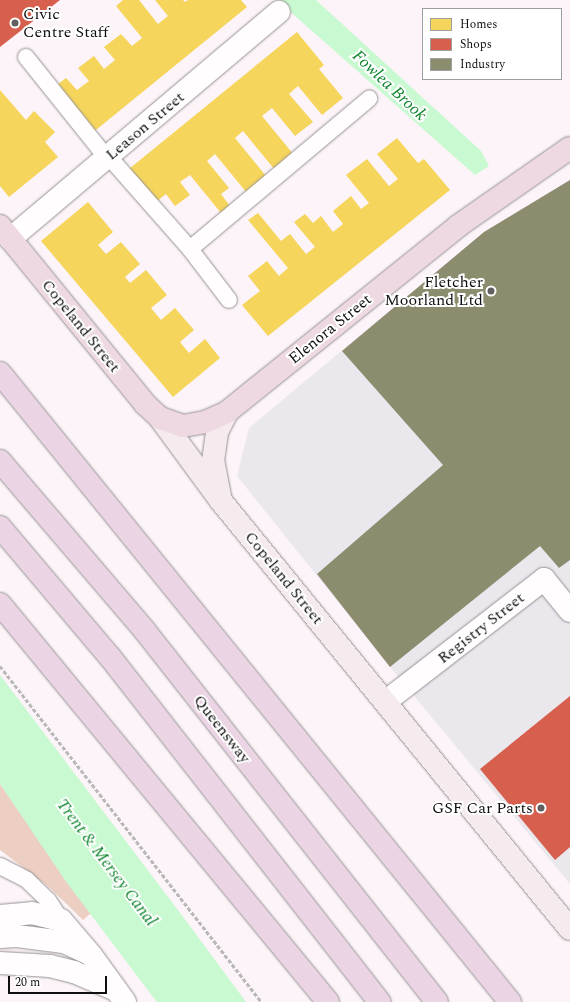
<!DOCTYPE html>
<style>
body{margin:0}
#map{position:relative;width:570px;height:1002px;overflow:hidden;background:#fcf4f8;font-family:Spectral,serif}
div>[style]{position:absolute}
.industrial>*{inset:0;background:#eae8ed}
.forest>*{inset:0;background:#eccfc2}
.water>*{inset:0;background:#c8f9d0}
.homes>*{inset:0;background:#f6d55c}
.shops>*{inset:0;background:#d6604d}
.industry>*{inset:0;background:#8c8c6e}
.path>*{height:2.5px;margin-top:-1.25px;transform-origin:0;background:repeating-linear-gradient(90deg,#b9b8b8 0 4px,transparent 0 6px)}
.roads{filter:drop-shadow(0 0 1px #969294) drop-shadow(0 0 1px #969294)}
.lane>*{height:16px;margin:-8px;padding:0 8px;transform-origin:8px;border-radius:8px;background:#fffdfe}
.street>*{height:22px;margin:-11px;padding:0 11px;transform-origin:11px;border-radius:11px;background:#fffdfe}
.secondary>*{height:22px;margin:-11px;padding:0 11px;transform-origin:11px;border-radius:11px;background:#f5ebee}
.primary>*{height:22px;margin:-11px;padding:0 11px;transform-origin:11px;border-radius:11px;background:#eed9e2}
.highway>*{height:22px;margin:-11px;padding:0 11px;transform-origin:11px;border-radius:11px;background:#ebd5e5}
.dots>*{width:11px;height:11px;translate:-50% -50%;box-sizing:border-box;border:2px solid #fff;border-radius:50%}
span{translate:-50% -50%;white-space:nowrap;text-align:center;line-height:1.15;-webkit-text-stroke:4px #fff;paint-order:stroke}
.poi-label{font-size:16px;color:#0f0f0f}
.left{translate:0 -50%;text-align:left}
.right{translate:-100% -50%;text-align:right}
.street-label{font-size:16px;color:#0f0f0f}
.water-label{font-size:17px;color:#0e852c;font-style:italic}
.legend{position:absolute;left:422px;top:8px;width:140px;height:72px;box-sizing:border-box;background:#fff;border:1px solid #9f9f9f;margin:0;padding:5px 7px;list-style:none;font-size:12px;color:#0f0f0f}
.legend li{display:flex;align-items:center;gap:8px;height:20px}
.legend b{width:20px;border:1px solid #9f9f9f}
.scale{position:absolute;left:8px;top:976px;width:99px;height:18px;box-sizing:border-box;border:2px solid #0f0f0f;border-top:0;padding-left:5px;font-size:12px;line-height:14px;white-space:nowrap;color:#0f0f0f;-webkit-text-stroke:3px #fff;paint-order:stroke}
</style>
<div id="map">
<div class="industrial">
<i style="clip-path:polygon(570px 180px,570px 884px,390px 667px,237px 476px,249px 428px,484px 232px)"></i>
</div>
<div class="forest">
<i style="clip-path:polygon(0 784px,91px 913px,83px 920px,49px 887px,0 850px)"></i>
</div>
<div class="water">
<i style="clip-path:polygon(277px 0,316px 0,481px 151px,489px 166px,475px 175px)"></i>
<i style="clip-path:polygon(0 675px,187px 922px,246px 1002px,157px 1002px,150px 993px,67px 883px,0 784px)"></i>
</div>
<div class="homes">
<i style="clip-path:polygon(123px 0,139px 0,158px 24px,168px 16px,155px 0,183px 0,185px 2px,188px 0,241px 0,247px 7px,91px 134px,57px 85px,66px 78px,77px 90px,89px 81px,78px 68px,94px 56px,104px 69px,115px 60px,104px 47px,121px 34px,132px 46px,142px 38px,116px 6px)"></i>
<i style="clip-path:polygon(297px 32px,324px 65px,319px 69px,343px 98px,322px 115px,298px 86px,289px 94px,313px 122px,295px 136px,272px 108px,262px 116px,294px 155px,275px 170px,243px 131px,235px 138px,266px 176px,247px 193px,215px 154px,207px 161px,229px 188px,221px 194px,230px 206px,221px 213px,190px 175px,180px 182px,190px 195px,175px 206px,166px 194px,156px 202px,129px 169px)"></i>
<i style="clip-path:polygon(0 90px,26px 120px,34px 111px,55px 132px,45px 142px,58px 157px,9px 197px,0 186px)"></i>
<i style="clip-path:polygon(397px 138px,418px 163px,424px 159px,450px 190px,268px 336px,242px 305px,260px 291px,248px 276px,267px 261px,279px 276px,288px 268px,248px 220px,258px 213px,281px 241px,290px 234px,306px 254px,315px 247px,294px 222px,305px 214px,313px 223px,321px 216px,333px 232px,343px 224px,333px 211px,351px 196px,361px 209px,369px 203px,346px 175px,367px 159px,389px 186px,398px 179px,377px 154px)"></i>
<i style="clip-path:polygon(88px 202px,113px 232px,98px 245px,106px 254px,121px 242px,140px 264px,125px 277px,130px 283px,146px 270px,167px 295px,151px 308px,161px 320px,175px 308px,194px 330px,180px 342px,189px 353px,205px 339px,220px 358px,173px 397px,41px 241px)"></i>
</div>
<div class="shops">
<i style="clip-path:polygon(0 0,60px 0,0 47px)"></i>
<i style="clip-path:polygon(570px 696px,570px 847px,555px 860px,480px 769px)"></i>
</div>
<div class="industry">
<i style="clip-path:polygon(570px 180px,570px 560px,559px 568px,540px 546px,390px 667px,317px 574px,443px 465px,342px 351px,484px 232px)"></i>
</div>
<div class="path">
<i style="left:0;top:666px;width:426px;rotate:52.1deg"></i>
</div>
<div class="roads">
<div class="lane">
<i style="left:26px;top:57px;width:128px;rotate:51.3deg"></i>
<i style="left:109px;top:157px;width:123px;rotate:48.6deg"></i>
<i style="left:190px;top:249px;width:64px;rotate:52.6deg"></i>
<i style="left:190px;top:249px;width:234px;rotate:-40deg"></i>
<i style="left:0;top:866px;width:30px;rotate:27deg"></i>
<i style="left:27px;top:880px;width:29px;rotate:44deg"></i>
<i style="left:48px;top:900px;width:24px;rotate:57deg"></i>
</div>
<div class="street">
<i style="left:10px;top:239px;width:352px;rotate:-40.2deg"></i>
<i style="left:385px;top:702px;width:201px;rotate:-37.7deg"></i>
<i style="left:544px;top:579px;width:41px;rotate:50.9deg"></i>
<i style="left:0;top:916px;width:32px;rotate:-5deg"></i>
<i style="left:32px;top:913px;width:30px;rotate:14deg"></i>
<i style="left:61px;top:920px;width:46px;rotate:49.4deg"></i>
<i style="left:91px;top:955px;width:58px;rotate:54.1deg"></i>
<i style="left:0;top:937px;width:17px;rotate:-3deg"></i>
<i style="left:17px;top:936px;width:47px;rotate:7.3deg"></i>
<i style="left:64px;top:942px;width:26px;rotate:25deg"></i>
<i style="left:0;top:963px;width:50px;rotate:3.4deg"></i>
<i style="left:50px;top:966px;width:25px;rotate:14deg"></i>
<i style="left:74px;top:972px;width:46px;rotate:23.2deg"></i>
</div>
<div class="secondary">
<i style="left:160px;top:418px;width:103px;rotate:53.7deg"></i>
<i style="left:221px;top:501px;width:552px;rotate:50.81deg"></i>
<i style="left:220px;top:496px;width:36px;rotate:-101deg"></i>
<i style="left:213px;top:461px;width:29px;rotate:-82deg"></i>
<i style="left:217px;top:432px;width:22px;rotate:-63deg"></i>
</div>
<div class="primary">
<i style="left:0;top:226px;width:230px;rotate:50.8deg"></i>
<i style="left:145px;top:404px;width:21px;rotate:43deg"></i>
<i style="left:160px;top:418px;width:24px;rotate:19deg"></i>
<i style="left:183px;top:426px;width:22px;rotate:-10deg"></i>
<i style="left:205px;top:422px;width:24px;rotate:-24deg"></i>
<i style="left:227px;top:412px;width:297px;rotate:-38.8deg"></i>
<i style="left:458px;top:226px;width:136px;rotate:-34.9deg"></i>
</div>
<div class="highway">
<i style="left:0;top:373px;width:810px;rotate:50.96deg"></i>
<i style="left:0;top:461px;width:223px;rotate:49.5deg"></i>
<i style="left:145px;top:631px;width:472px;rotate:51.8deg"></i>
<i style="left:0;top:527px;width:170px;rotate:49.8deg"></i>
<i style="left:110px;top:657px;width:438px;rotate:52deg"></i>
<i style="left:0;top:604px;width:516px;rotate:50.51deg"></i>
</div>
</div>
<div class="dots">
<i style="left:15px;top:23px;background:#625f61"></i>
<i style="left:491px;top:291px;background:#625f61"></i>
<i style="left:541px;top:808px;background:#625f61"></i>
</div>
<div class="poi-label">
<span class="left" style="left:23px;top:23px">Civic<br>Centre Staff</span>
<span class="right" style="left:483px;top:291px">Fletcher<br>Moorland Ltd</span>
<span class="right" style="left:533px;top:808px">GSF Car Parts</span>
</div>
<div class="street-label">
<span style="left:145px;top:126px;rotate:-40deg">Leason Street</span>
<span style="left:81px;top:326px;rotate:51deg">Copeland Street</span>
<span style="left:330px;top:329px;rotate:-39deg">Elenora Street</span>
<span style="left:284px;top:578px;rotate:51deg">Copeland Street</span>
<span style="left:481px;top:628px;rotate:-38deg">Registry Street</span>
<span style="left:222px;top:729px;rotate:52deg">Queensway</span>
</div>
<div class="water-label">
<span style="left:389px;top:86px;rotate:43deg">Fowlea Brook</span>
<span style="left:106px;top:863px;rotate:53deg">Trent &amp; Mersey Canal</span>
</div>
<ul class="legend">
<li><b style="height:11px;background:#f6d55c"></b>Homes</li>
<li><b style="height:11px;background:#d6604d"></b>Shops</li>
<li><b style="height:11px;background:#8c8c6e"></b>Industry</li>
</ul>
<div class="scale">20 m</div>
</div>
